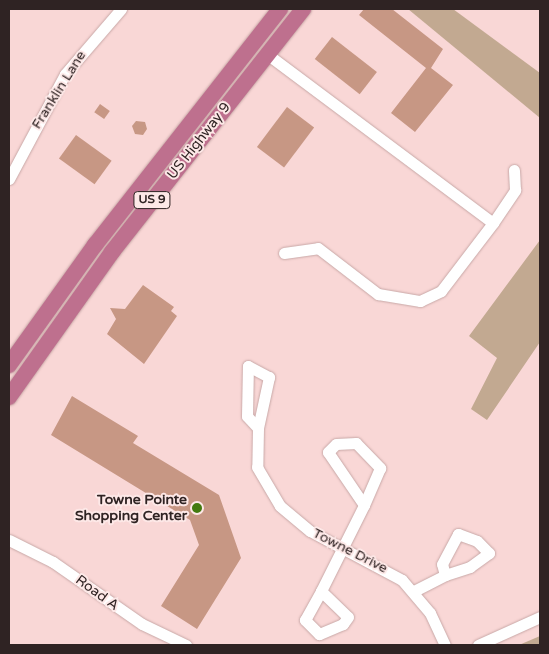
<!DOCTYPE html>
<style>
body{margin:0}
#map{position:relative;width:549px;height:654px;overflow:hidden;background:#f9d7d6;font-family:"Varela Round",sans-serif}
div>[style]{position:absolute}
.green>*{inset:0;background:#c2a991}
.building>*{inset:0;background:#c79784;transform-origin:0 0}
.roads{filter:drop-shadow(0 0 1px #c8a8a7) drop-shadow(0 0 1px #c8a8a7)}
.minor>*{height:11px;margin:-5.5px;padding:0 5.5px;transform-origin:5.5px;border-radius:5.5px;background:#fff}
.highway>*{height:16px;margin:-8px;padding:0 8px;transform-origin:8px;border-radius:8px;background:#be708e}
.dots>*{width:14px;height:14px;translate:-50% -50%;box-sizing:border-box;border:2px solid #fde8e7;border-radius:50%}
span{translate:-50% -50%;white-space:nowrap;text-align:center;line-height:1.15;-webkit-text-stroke:4px #fde8e7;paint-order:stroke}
.shield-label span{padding:1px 4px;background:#fde8e7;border:1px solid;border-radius:4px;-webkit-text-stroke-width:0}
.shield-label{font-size:12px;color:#2f2323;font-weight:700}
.street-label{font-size:14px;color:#2f2323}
.poi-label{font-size:14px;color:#2f2323;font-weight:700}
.right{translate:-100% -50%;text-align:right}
.frame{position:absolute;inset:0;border:10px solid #2f2323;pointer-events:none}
</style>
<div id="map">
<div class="green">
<i style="clip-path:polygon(408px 9px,453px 9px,540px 73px,540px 118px)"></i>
<i style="clip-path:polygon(540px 240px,540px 342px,487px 420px,471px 409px,497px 358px,469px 336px)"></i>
<i style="clip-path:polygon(540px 636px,540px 645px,519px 645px)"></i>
</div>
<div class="building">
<i style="clip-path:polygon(364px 9px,392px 9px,443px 49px,431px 68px,453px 85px,415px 132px,391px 113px,426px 68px,359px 15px)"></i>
<i style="left:332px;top:37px;width:57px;height:28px;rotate:38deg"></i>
<i style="left:100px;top:104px;width:12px;height:10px;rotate:35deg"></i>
<i style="left:287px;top:107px;width:34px;height:50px;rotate:37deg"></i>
<i style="clip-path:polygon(136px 121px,145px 122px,147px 129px,143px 135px,135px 134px,132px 126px)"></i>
<i style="left:76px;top:135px;width:44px;height:29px;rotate:36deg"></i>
<i style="clip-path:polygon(143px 285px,174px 307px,171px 311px,177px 316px,144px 364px,107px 334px,116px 319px,110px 308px,125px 309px)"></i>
<i style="clip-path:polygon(72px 396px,138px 436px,133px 443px,219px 495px,241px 558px,197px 629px,161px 606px,199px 545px,190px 520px,51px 435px)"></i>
</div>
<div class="roads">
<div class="minor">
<i style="left:267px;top:54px;width:282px;rotate:36.8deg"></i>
<i style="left:9px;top:179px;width:119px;rotate:-61.9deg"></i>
<i style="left:65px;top:74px;width:86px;rotate:-49.3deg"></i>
<i style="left:284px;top:253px;width:34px;rotate:-8deg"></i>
<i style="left:318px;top:248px;width:76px;rotate:37.5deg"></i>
<i style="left:378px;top:294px;width:43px;rotate:9.5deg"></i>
<i style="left:420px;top:301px;width:23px;rotate:-25deg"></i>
<i style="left:441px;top:291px;width:86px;rotate:-52.6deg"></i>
<i style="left:493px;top:223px;width:40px;rotate:-56deg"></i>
<i style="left:515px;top:190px;width:20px;rotate:-93deg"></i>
<i style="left:248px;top:366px;width:24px;rotate:28deg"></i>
<i style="left:269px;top:377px;width:52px;rotate:102.2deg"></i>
<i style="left:258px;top:428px;width:16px;rotate:-133deg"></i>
<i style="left:247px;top:416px;width:50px;rotate:-88.9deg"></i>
<i style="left:258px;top:428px;width:39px;rotate:91deg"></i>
<i style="left:257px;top:467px;width:45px;rotate:59.5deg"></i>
<i style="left:280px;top:506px;width:39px;rotate:40deg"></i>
<i style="left:310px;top:531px;width:104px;rotate:28deg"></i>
<i style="left:402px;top:580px;width:43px;rotate:49.7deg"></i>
<i style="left:430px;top:613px;width:35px;rotate:65deg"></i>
<i style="left:356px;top:443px;width:35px;rotate:46deg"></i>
<i style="left:380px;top:468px;width:40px;rotate:113.4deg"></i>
<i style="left:364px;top:505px;width:64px;rotate:-124.2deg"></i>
<i style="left:328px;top:452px;width:11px;rotate:-45deg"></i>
<i style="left:336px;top:444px;width:20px;rotate:-3deg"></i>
<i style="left:458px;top:534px;width:20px;rotate:20deg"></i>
<i style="left:477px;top:541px;width:17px;rotate:45deg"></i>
<i style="left:489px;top:553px;width:24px;rotate:144deg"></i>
<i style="left:470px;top:567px;width:26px;rotate:162deg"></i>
<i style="left:445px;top:575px;width:11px;rotate:-105deg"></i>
<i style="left:442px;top:564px;width:34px;rotate:-62deg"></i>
<i style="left:9px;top:540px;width:49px;rotate:26.6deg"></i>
<i style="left:53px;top:562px;width:108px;rotate:34.9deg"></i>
<i style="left:142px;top:624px;width:49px;rotate:25.5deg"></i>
<i style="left:321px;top:591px;width:37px;rotate:44deg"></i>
<i style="left:348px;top:617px;width:9px;rotate:126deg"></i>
<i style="left:343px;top:624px;width:26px;rotate:157deg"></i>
<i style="left:319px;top:634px;width:20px;rotate:-135deg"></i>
<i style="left:305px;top:620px;width:33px;rotate:-61deg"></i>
<i style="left:321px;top:591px;width:96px;rotate:-63.4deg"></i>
<i style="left:414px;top:591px;width:35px;rotate:-27deg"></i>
<i style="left:478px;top:645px;width:68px;rotate:-24.3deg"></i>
</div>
<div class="highway">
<i style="left:9px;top:365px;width:148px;rotate:-54.4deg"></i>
<i style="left:95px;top:245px;width:300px;rotate:-51.9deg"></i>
<i style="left:9px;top:397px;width:178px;rotate:-54.6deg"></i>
<i style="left:112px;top:252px;width:309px;rotate:-51.8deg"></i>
</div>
</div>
<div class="dots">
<i style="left:197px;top:508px;background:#427a0f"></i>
</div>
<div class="shield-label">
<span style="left:152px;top:200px">US 9</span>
</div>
<div class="street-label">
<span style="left:59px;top:90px;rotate:-58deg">Franklin Lane</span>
<span style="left:199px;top:141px;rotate:-52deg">US Highway 9</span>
<span style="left:350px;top:551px;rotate:27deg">Towne Drive</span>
<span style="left:97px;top:593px;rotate:36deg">Road A</span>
</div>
<div class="poi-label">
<span class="right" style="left:187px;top:508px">Towne Pointe<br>Shopping Center</span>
</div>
<div class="frame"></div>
</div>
